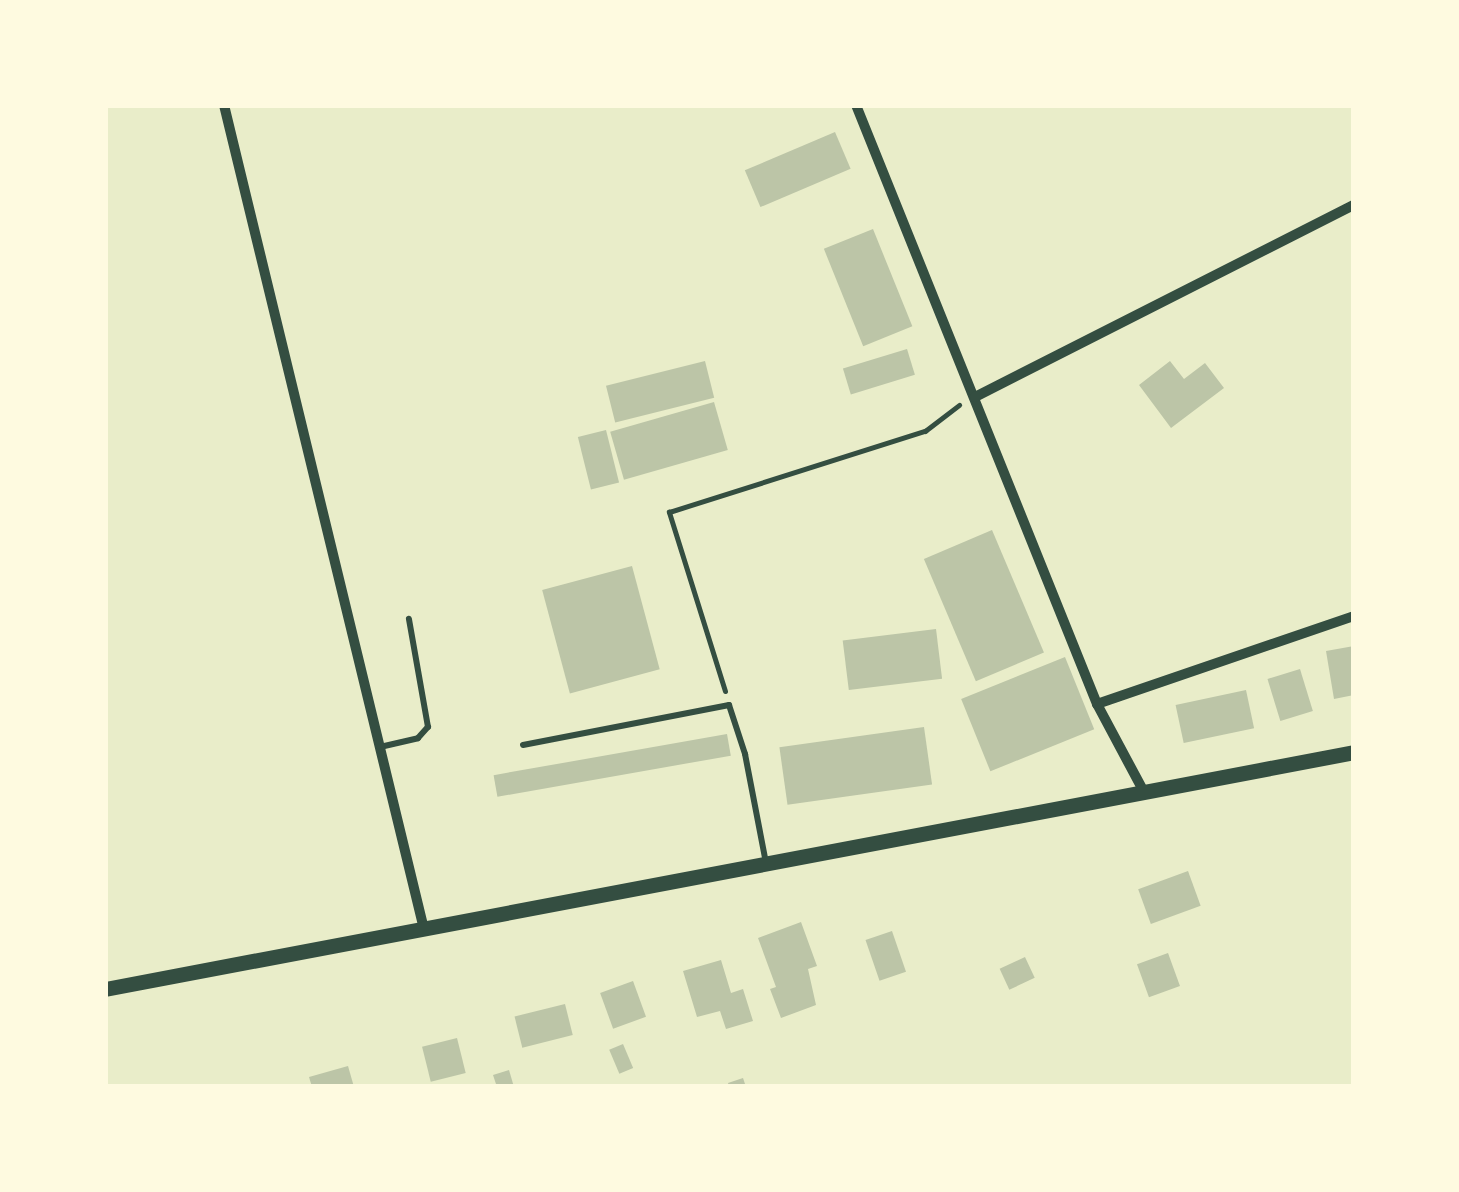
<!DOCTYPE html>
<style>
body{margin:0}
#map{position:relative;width:1459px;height:1192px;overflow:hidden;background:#e9edc9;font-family:"Fira Sans",sans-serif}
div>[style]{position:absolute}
.building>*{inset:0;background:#bcc5a7;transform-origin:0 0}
.path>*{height:5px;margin:-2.5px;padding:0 2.5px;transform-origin:2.5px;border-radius:2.5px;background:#344e41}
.service>*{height:6px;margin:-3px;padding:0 3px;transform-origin:3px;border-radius:3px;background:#344e41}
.minor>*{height:10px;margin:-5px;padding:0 5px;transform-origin:5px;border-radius:5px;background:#344e41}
.tertiary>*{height:15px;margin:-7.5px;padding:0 7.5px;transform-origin:7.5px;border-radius:7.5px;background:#344e41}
span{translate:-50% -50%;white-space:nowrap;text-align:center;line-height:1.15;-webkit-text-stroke:10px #fefae0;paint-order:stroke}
.frame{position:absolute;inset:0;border:108px solid #fefae0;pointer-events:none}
</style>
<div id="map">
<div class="building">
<i style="left:835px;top:132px;width:40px;height:98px;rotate:67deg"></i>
<i style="left:873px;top:229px;width:105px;height:53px;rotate:68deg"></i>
<i style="left:907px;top:349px;width:27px;height:67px;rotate:73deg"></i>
<i style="left:705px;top:361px;width:38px;height:102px;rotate:76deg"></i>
<i style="clip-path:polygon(1170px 361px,1184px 379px,1205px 363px,1224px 388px,1171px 428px,1139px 385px)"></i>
<i style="left:714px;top:402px;width:50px;height:108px;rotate:74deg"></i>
<i style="left:606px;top:430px;width:54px;height:29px;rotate:76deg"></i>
<i style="left:992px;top:530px;width:133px;height:74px;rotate:67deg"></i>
<i style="left:632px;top:566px;width:107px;height:93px;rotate:75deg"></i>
<i style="left:936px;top:629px;width:50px;height:94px;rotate:83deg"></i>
<i style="clip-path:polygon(1354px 646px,1354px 695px,1334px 699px,1326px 651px)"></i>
<i style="left:1065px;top:657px;width:78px;height:112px;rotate:68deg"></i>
<i style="left:1300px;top:669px;width:44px;height:34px;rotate:73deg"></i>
<i style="left:1246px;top:690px;width:39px;height:72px;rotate:78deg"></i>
<i style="left:924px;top:727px;width:58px;height:146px;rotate:82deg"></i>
<i style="left:727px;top:734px;width:22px;height:237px;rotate:80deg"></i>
<i style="left:1188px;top:871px;width:37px;height:53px;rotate:70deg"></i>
<i style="clip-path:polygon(801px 922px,817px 966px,808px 969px,816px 1005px,781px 1018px,770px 989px,776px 987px,758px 938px)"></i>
<i style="left:892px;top:931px;width:43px;height:28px;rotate:71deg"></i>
<i style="left:1168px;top:953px;width:35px;height:33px;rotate:70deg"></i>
<i style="left:1025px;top:957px;width:23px;height:28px;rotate:65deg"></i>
<i style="clip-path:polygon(721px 960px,731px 993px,743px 989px,753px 1021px,726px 1029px,720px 1011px,697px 1017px,683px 971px)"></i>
<i style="left:633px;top:981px;width:38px;height:35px;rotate:70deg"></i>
<i style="left:565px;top:1004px;width:32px;height:52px;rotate:76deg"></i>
<i style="left:457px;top:1038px;width:36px;height:36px;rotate:76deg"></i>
<i style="left:623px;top:1044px;width:26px;height:15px;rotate:67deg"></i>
<i style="clip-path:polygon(348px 1066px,354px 1087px,312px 1087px,309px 1077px)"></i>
<i style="clip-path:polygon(509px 1070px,514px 1087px,497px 1087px,493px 1075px)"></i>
<i style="clip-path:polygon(743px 1078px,746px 1087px,729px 1087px,728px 1083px)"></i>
</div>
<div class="path">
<i style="left:725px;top:691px;width:188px;rotate:-107.4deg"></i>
<i style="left:669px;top:512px;width:269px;rotate:-17.6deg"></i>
<i style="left:925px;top:431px;width:43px;rotate:-37.4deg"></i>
</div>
<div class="service">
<i style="left:523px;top:745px;width:210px;rotate:-11deg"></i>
<i style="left:729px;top:705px;width:52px;rotate:71.9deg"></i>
<i style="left:745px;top:754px;width:111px;rotate:79.1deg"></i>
<i style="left:380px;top:747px;width:39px;rotate:-13deg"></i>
<i style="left:418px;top:738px;width:15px;rotate:-48deg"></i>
<i style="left:428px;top:727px;width:110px;rotate:-100deg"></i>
</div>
<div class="minor">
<i style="left:224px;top:105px;width:848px;rotate:76.36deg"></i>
<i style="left:856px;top:105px;width:646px;rotate:68.08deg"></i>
<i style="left:1097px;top:704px;width:100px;rotate:61.9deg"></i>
<i style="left:975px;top:397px;width:425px;rotate:-26.9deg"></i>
<i style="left:1097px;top:704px;width:272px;rotate:-18.9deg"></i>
</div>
<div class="tertiary">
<i style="left:105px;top:989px;width:1271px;rotate:-10.74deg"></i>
</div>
<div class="frame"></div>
</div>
